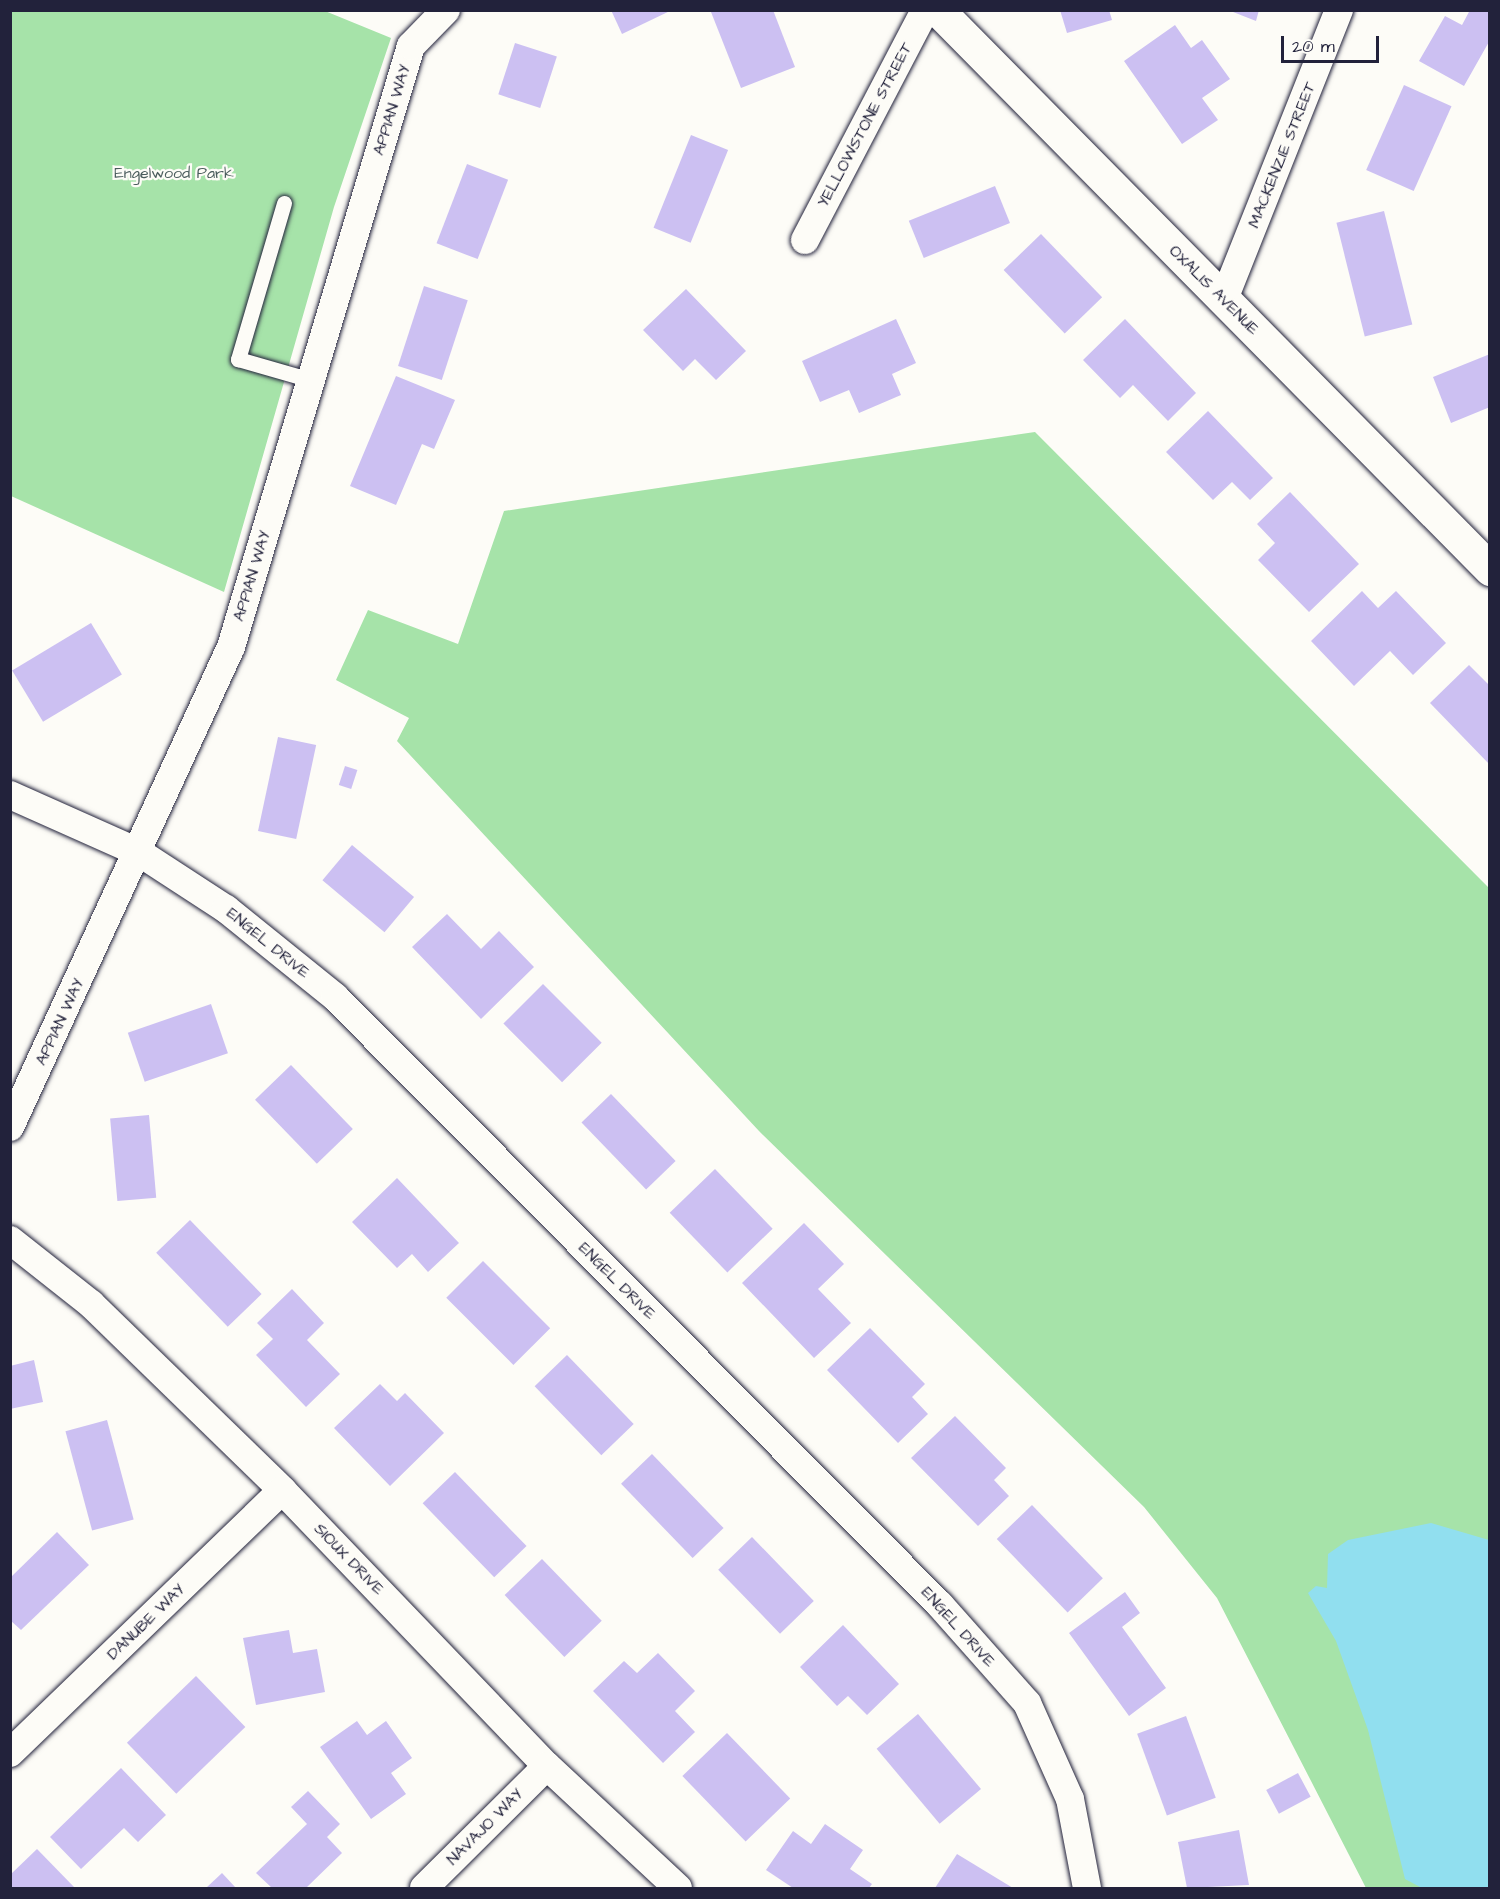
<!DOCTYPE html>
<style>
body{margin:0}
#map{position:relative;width:1500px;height:1899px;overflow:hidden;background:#fdfcf7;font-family:"Architects Daughter",sans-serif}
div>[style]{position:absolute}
.green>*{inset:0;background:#a6e3a9}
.water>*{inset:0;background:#91dfef}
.building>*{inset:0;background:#ccc0f2;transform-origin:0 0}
.roads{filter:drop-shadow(0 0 2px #22223b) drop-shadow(0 0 2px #22223b)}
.service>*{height:15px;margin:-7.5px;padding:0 7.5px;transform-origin:7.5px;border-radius:7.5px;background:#fdfcf7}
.minor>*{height:28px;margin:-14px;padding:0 14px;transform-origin:14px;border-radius:14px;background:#fdfcf7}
.tertiary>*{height:33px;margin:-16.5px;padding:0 16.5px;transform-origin:16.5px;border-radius:16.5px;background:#fdfcf7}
span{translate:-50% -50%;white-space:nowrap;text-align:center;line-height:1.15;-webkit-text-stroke:4.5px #fdfcf7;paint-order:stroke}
.street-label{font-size:16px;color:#22223b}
.park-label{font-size:16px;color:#4a5c5c}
.frame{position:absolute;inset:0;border:12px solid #22223b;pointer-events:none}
.scale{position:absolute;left:1281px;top:36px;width:98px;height:27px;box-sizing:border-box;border:3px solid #22223b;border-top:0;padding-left:8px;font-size:18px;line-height:21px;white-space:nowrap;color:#22223b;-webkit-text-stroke:4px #fdfcf7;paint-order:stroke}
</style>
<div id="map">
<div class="green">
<i style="clip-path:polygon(11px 11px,325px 11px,391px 38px,334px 207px,224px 592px,11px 496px)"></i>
<i style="clip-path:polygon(1035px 432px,1489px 888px,1489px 1888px,1366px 1888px,1217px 1598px,1144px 1507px,759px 1131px,397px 741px,409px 718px,336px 680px,368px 610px,458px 644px,504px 511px)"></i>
</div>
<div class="water">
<i style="clip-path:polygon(1431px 1523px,1489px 1540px,1489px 1888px,1422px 1888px,1405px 1879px,1368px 1730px,1336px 1641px,1308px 1593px,1316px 1586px,1327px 1588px,1328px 1554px,1348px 1540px)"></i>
</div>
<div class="building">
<i style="clip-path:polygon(611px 10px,672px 10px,622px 34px)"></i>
<i style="clip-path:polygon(773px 10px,795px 67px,741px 88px,711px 12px)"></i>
<i style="clip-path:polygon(1060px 10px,1109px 10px,1112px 20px,1067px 33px)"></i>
<i style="clip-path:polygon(1228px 10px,1259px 10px,1256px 21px)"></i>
<i style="clip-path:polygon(1470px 10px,1490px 10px,1490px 40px,1464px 86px,1419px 61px,1445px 16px,1462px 25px)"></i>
<i style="clip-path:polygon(1175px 25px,1191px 48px,1202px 40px,1230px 79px,1202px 98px,1218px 120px,1182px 144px,1124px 61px)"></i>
<i style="left:515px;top:43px;width:44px;height:54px;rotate:18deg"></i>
<i style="left:1404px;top:85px;width:52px;height:93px;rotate:24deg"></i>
<i style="left:691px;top:135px;width:40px;height:100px;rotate:22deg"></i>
<i style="left:467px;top:164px;width:44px;height:85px;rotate:21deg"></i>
<i style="left:995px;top:186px;width:40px;height:93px;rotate:68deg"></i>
<i style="left:1384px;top:211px;width:117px;height:49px;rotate:76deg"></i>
<i style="left:1041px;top:234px;width:88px;height:52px;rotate:46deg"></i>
<i style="left:424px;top:286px;width:46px;height:84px;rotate:18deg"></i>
<i style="clip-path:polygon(686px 289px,746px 351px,716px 380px,695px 359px,683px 371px,643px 330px)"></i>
<i style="clip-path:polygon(896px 319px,916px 363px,892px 374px,901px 395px,859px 413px,849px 390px,820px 402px,802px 361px)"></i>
<i style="clip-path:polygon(1125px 319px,1196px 393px,1168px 421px,1133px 385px,1120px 398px,1083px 360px)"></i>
<i style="clip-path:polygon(1490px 354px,1490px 407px,1451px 423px,1433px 377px)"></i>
<i style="clip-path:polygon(396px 376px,455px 400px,434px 449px,422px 444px,396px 505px,350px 486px)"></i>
<i style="clip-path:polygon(1208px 411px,1273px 478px,1250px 500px,1232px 482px,1213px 500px,1166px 452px)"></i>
<i style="clip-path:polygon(1290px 492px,1359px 564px,1309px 612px,1258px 560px,1275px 543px,1257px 524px)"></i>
<i style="clip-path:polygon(1362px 591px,1378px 608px,1396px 591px,1446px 643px,1413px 675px,1390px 651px,1354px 686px,1311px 641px)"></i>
<i style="left:91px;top:623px;width:60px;height:92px;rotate:59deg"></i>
<i style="clip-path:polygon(1469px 665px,1490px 686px,1490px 765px,1430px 703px)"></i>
<i style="left:278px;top:737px;width:39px;height:96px;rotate:12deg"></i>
<i style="left:345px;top:766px;width:13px;height:20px;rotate:18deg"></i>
<i style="left:352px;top:845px;width:81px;height:46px;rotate:40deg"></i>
<i style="clip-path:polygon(447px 914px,481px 949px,499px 931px,534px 967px,481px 1019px,412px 947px)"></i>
<i style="left:543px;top:984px;width:83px;height:56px;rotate:45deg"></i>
<i style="left:211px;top:1004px;width:52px;height:88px;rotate:71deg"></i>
<i style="left:291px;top:1065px;width:89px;height:50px;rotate:46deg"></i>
<i style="left:611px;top:1094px;width:93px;height:41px;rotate:46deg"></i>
<i style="left:149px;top:1115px;width:83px;height:39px;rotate:85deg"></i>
<i style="left:715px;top:1169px;width:83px;height:63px;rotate:46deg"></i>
<i style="clip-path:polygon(397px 1178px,459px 1243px,428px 1272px,412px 1254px,397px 1268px,352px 1222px)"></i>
<i style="left:190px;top:1220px;width:103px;height:47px;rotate:46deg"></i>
<i style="clip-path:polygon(804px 1223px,844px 1264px,818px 1289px,851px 1323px,814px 1358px,742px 1283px)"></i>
<i style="left:483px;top:1261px;width:95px;height:52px;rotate:45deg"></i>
<i style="clip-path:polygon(292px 1289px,324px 1323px,307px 1340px,340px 1374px,306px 1407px,256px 1355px,273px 1339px,257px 1323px)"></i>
<i style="clip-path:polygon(870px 1328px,925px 1384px,912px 1397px,928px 1414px,898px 1443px,827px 1370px)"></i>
<i style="left:567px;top:1355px;width:96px;height:45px;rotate:46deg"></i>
<i style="clip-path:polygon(34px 1360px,43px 1402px,10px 1409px,10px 1366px)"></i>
<i style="clip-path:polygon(380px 1384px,397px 1401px,405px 1393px,444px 1433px,390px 1486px,334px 1428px)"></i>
<i style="clip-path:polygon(955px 1416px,1006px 1468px,994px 1480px,1009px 1496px,978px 1526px,911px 1458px)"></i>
<i style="left:107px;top:1420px;width:103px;height:43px;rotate:75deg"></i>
<i style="left:652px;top:1454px;width:103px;height:43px;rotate:46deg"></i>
<i style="left:455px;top:1472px;width:103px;height:45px;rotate:46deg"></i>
<i style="left:1032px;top:1505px;width:102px;height:49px;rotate:46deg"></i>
<i style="clip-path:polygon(57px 1532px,89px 1565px,21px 1630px,10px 1620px,10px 1578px)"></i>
<i style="left:752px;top:1537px;width:89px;height:47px;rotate:46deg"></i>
<i style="left:542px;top:1559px;width:86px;height:52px;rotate:46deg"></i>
<i style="clip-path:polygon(1125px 1592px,1140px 1613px,1122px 1627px,1166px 1688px,1129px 1716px,1069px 1633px)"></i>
<i style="clip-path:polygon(843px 1625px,899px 1684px,867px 1715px,848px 1696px,837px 1706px,800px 1667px)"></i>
<i style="clip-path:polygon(289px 1630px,293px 1653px,317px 1649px,325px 1692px,256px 1705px,243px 1638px)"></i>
<i style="clip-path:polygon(658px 1653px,695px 1691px,675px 1711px,695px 1732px,663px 1763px,593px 1691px,624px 1661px,637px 1673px)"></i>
<i style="left:196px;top:1676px;width:71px;height:96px;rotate:46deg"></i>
<i style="left:918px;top:1714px;width:98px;height:54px;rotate:50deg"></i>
<i style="left:1186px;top:1716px;width:87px;height:52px;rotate:70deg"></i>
<i style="clip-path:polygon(357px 1721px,367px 1735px,386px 1721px,412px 1758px,391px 1773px,406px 1794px,371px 1819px,320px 1747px)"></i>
<i style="left:727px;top:1733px;width:91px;height:62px;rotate:46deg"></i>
<i style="clip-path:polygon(121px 1768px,166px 1815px,138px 1842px,124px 1828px,81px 1869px,50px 1837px)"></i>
<i style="left:1298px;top:1773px;width:27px;height:36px;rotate:62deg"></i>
<i style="clip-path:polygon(308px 1791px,340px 1824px,327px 1837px,342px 1853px,306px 1888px,272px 1888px,256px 1873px,307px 1824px,291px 1807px)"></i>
<i style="clip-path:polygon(825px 1824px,863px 1850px,850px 1869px,872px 1884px,869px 1888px,793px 1888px,766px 1870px,793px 1831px,811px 1844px)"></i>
<i style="clip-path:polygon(1239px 1830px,1249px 1885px,1187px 1888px,1178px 1842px)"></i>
<i style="clip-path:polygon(37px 1849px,75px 1888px,10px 1888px,10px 1875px)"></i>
<i style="clip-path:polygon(957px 1854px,1013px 1888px,935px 1888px)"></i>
<i style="clip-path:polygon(222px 1873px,236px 1888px,206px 1888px)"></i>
</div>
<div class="roads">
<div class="service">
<i style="left:284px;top:203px;width:163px;rotate:106.4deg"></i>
<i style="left:238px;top:359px;width:76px;rotate:16deg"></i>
</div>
<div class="minor">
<i style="left:805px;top:240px;width:259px;rotate:-62.4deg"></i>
<i style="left:1224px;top:299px;width:311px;rotate:-68.3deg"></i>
<i style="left:10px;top:795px;width:142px;rotate:24deg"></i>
<i style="left:140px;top:853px;width:103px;rotate:33.1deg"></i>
<i style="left:226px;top:909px;width:140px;rotate:38.9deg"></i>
<i style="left:335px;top:997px;width:858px;rotate:45.14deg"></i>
<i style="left:940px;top:1605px;width:131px;rotate:48.4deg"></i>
<i style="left:1027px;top:1703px;width:105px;rotate:65.9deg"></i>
<i style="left:1070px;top:1799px;width:91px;rotate:79.2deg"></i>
<i style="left:10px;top:1127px;width:528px;rotate:-65.28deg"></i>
<i style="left:231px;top:647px;width:627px;rotate:-73.33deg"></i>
<i style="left:411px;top:46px;width:50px;rotate:-45.8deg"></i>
<i style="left:10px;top:1240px;width:103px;rotate:38.3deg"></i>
<i style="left:91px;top:1304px;width:267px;rotate:44.2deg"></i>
<i style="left:282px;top:1490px;width:383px;rotate:46.2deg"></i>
<i style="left:547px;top:1766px;width:179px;rotate:43deg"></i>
<i style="left:10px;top:1753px;width:378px;rotate:-44deg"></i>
<i style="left:424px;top:1888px;width:173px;rotate:-44.8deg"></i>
</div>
<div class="tertiary">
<i style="left:938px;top:10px;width:786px;rotate:45.36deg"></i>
</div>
</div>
<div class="street-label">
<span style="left:392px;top:110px;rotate:-73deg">APPIAN WAY</span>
<span style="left:865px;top:125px;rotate:-62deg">YELLOWSTONE STREET</span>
<span style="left:1282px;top:155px;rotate:-68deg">MACKENZIE STREET</span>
<span style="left:1214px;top:290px;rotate:45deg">OXALIS AVENUE</span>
<span style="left:252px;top:576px;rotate:-73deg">APPIAN WAY</span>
<span style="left:268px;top:943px;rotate:39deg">ENGEL DRIVE</span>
<span style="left:60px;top:1022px;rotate:-65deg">APPIAN WAY</span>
<span style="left:617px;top:1281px;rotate:45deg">ENGEL DRIVE</span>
<span style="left:349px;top:1559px;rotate:46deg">SIOUX DRIVE</span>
<span style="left:146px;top:1622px;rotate:-44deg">DANUBE WAY</span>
<span style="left:958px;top:1627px;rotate:48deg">ENGEL DRIVE</span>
<span style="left:485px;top:1827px;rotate:-45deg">NAVAJO WAY</span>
</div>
<div class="park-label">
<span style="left:174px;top:173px">Engelwood Park</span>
</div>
<div class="frame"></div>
<div class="scale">20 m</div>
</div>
